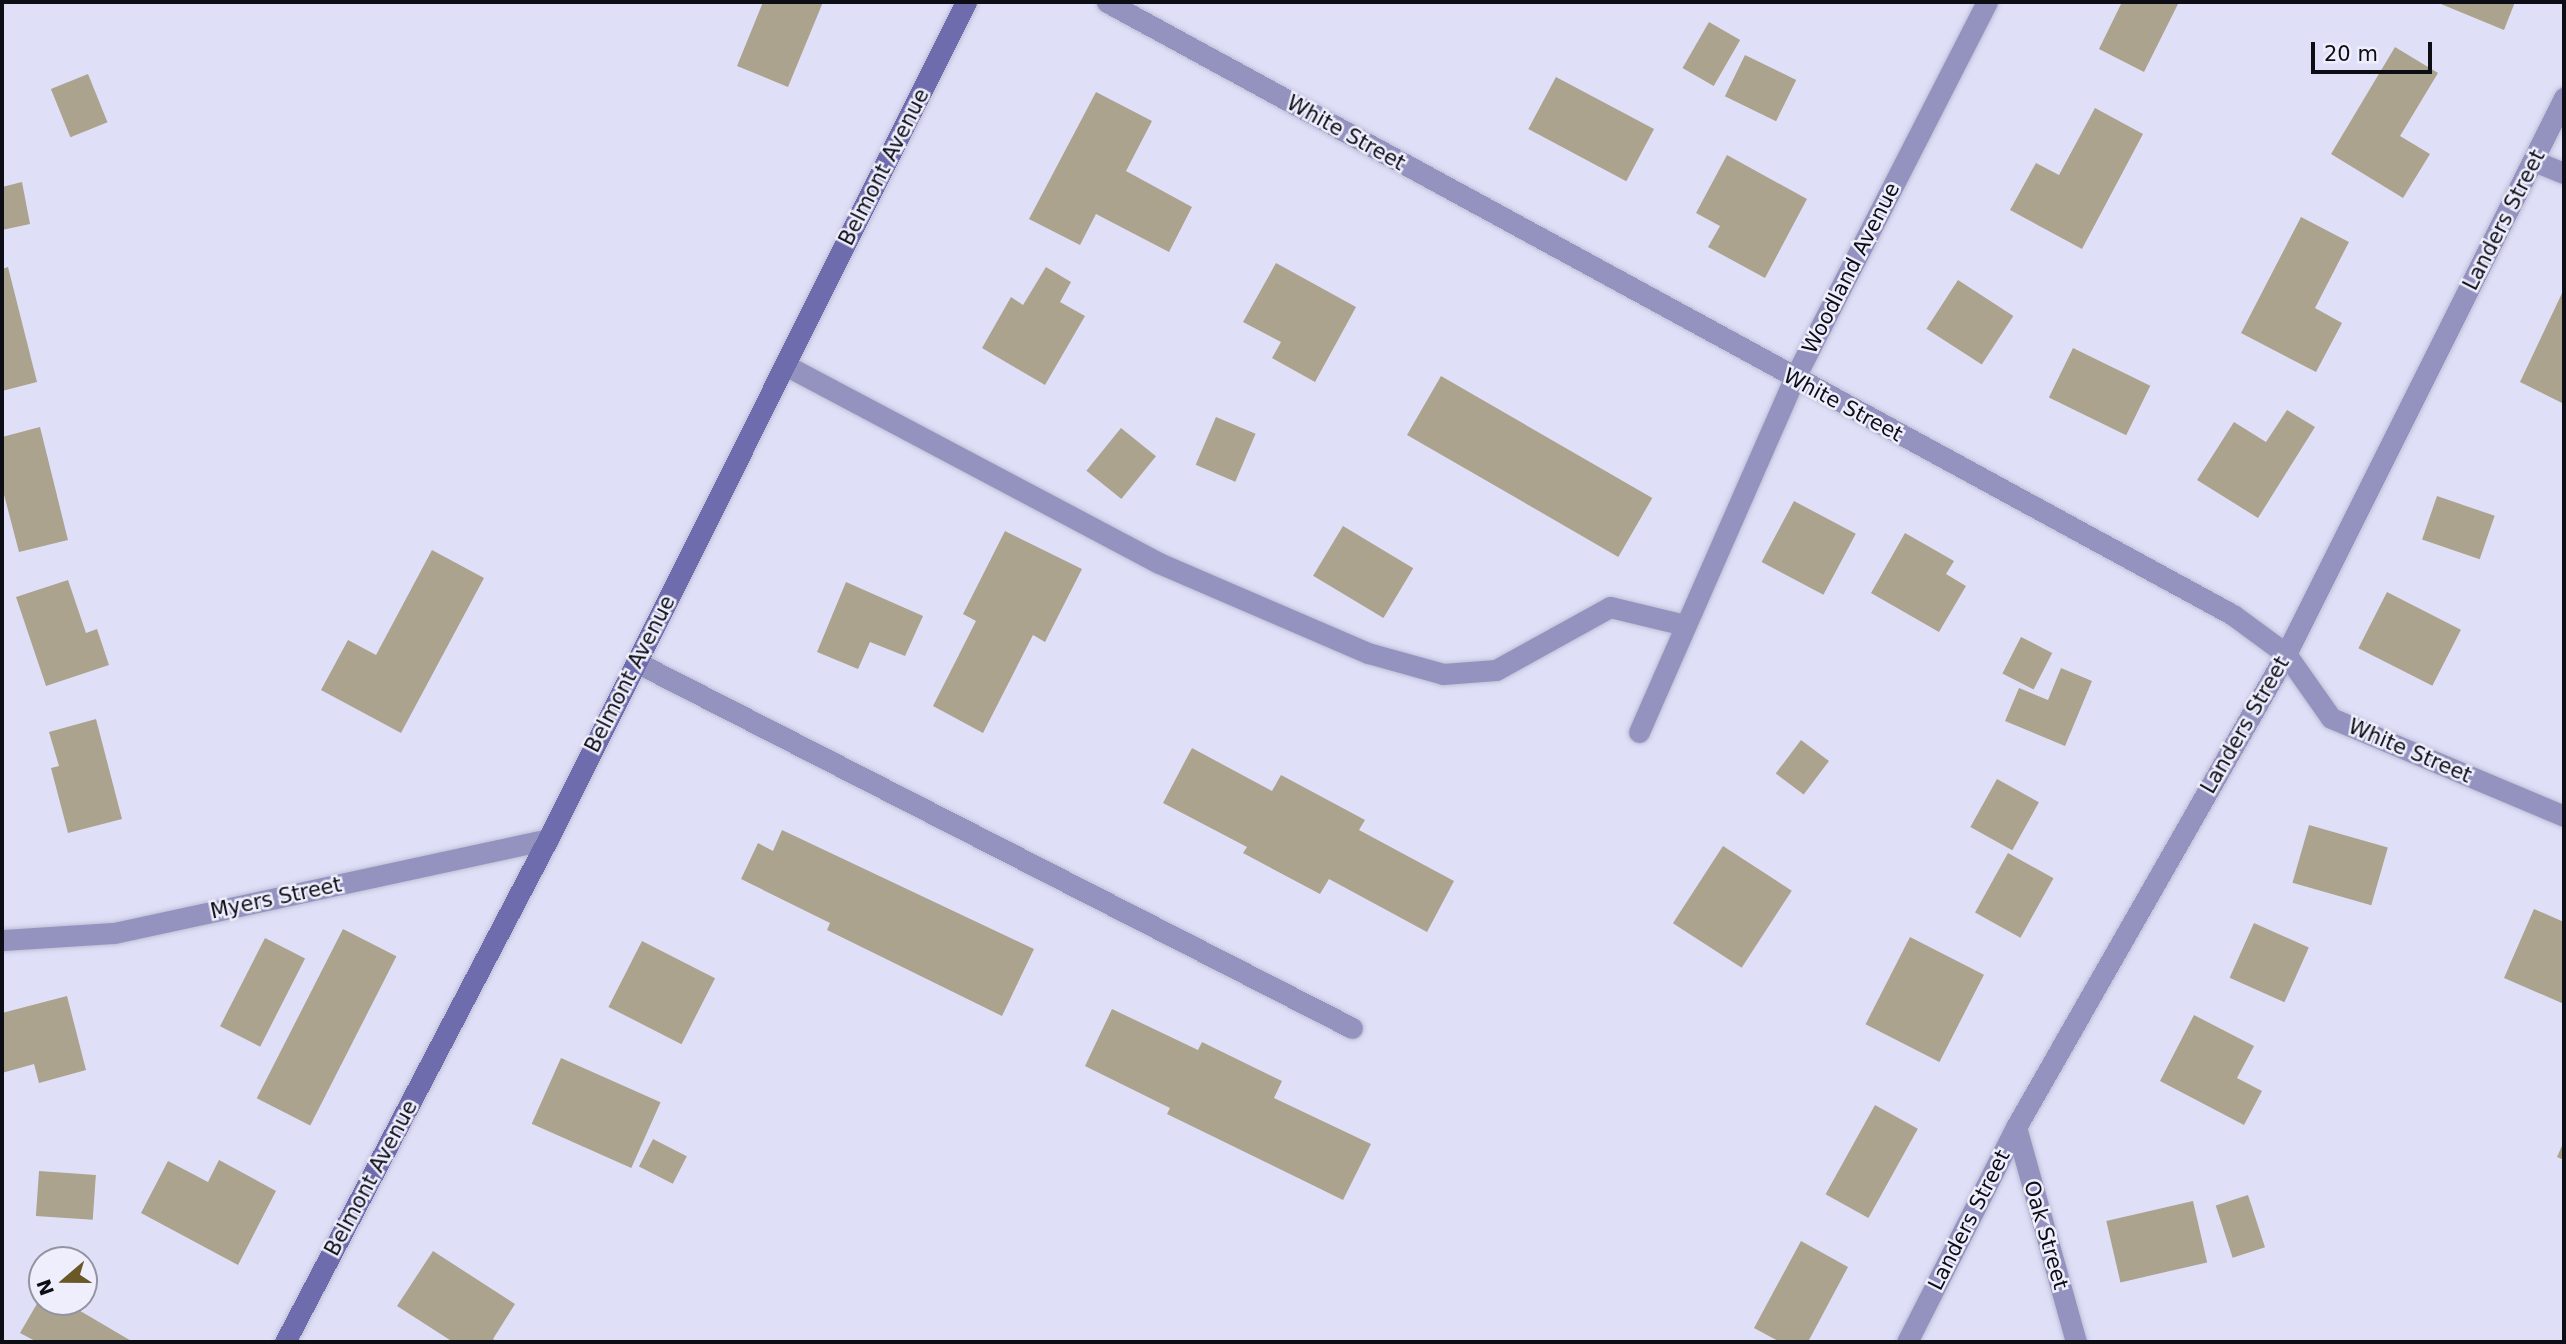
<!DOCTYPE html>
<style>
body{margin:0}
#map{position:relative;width:2566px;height:1344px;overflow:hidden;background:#dfe0f8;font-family:"DejaVu Sans",sans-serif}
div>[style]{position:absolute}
.building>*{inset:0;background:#aba38d;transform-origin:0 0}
.roads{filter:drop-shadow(0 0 2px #bdbed4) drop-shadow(0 0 2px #bdbed4)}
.lane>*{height:21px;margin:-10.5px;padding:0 10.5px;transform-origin:10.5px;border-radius:10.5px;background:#9493c0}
.street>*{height:21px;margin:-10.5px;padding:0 10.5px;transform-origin:10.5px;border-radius:10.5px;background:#9493c0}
.secondary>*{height:21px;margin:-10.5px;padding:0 10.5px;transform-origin:10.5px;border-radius:10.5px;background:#6f6cad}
span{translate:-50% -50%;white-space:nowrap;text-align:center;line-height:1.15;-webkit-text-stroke:5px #eeeefd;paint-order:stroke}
.street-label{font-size:21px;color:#0d0d15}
.frame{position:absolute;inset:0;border:4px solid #0d0d15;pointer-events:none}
.north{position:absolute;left:28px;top:1246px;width:70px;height:70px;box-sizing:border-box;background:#eeeefd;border:2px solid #9494a0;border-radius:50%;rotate:250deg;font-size:19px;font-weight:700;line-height:28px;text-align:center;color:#0d0d15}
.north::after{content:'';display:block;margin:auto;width:24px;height:32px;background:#6a5826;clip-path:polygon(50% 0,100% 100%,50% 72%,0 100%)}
.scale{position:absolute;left:2311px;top:42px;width:121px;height:32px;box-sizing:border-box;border:4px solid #0d0d15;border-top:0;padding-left:9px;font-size:21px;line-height:24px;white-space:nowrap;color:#0d0d15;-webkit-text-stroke:5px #eeeefd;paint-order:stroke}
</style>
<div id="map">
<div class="building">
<i style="clip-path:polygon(763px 2px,823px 2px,788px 87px,737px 66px)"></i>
<i style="clip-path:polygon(2122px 2px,2179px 2px,2144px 72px,2099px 49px)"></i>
<i style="clip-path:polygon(2436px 2px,2515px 2px,2504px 30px)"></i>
<i style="left:1709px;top:22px;width:36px;height:53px;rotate:30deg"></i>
<i style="clip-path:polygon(2395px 47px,2438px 73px,2400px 136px,2430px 154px,2403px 198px,2331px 154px)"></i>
<i style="left:1745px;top:55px;width:57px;height:46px;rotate:26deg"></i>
<i style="left:88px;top:74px;width:52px;height:40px;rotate:68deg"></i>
<i style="left:1556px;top:77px;width:111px;height:59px;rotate:28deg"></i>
<i style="clip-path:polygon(1096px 92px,1152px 121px,1126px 171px,1192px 207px,1169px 252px,1096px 214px,1080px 245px,1029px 219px)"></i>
<i style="clip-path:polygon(2095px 108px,2143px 134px,2082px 249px,2010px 210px,2036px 163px,2059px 175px)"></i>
<i style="clip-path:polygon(1727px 155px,1807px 199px,1765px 278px,1708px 247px,1720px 226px,1696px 213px)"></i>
<i style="clip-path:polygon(22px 182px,30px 224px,2px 230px,2px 187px)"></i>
<i style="clip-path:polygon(2301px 217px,2349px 242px,2315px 308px,2342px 323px,2316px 372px,2241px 333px)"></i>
<i style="clip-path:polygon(1276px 263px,1356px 307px,1315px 382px,1272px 358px,1281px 342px,1243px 322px)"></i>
<i style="clip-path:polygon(8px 267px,37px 382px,2px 391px,2px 269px)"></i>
<i style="clip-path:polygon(1046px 267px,1071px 282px,1060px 302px,1085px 316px,1045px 385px,982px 348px,1011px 297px,1023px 305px)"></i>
<i style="left:1958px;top:280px;width:66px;height:58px;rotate:33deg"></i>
<i style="clip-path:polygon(2564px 289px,2564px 404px,2520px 382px)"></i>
<i style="left:2073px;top:348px;width:86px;height:55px;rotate:26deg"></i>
<i style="left:1441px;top:376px;width:244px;height:68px;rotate:30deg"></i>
<i style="clip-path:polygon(2287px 410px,2315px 427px,2258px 518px,2197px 480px,2234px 422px,2266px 442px)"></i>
<i style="left:1216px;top:417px;width:43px;height:52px;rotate:23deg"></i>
<i style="clip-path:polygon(40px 427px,68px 540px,19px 552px,2px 487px,2px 437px)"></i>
<i style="left:1121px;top:428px;width:45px;height:55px;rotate:39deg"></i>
<i style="left:2437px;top:496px;width:61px;height:46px;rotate:19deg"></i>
<i style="left:1794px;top:501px;width:70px;height:69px;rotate:28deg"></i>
<i style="left:1343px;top:526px;width:82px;height:58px;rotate:31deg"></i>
<i style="clip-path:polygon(1005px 531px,1082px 569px,1045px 642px,1033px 635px,983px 733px,933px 706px,976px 621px,963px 614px)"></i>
<i style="clip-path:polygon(1905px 533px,1954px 561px,1946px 574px,1966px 586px,1939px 632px,1871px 593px)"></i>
<i style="clip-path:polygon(432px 550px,484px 578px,401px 733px,321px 690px,348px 640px,376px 655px)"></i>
<i style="clip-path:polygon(68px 580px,86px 633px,97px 629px,109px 665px,46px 686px,16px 597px)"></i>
<i style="clip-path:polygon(846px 582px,923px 616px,905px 656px,870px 642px,858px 669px,817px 652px)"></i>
<i style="left:2387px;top:592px;width:83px;height:63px;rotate:27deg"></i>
<i style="left:2021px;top:637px;width:35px;height:41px;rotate:27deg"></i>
<i style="clip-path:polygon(2061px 668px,2092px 681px,2065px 746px,2005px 721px,2019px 688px,2048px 700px)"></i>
<i style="clip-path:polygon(96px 719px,122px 819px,68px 833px,51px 768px,59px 766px,49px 732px)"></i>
<i style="left:1801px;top:740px;width:35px;height:42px;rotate:37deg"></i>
<i style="clip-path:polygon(1192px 748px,1272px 791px,1281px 775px,1365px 820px,1359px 830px,1454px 881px,1427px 932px,1329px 879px,1320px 894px,1243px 853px,1247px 847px,1163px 803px)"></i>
<i style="left:1997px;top:779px;width:48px;height:55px;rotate:29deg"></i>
<i style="left:2309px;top:825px;width:82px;height:60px;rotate:16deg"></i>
<i style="clip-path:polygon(782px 830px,1034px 949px,1002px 1016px,827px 930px,830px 923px,741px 879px,758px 843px,773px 851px)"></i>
<i style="left:1723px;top:846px;width:82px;height:92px;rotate:33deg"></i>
<i style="left:2008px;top:853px;width:52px;height:68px;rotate:29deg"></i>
<i style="clip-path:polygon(2534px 909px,2564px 922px,2564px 1004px,2504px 978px)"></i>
<i style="left:2254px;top:923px;width:60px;height:60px;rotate:24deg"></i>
<i style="left:343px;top:929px;width:60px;height:190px;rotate:27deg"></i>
<i style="left:1910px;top:937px;width:83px;height:98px;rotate:27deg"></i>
<i style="left:265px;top:938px;width:45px;height:99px;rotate:27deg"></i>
<i style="left:642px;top:941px;width:82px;height:74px;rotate:27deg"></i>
<i style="clip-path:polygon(67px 996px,86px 1070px,39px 1083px,34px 1064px,2px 1073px,2px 1013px)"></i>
<i style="clip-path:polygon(1112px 1009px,1198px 1050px,1202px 1042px,1282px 1081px,1274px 1098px,1371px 1144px,1343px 1200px,1167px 1114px,1170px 1108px,1085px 1066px)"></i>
<i style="clip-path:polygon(2194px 1015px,2254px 1046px,2237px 1078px,2262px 1091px,2244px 1125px,2160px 1081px)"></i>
<i style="left:561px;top:1058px;width:109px;height:72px;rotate:24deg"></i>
<i style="left:1875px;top:1105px;width:49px;height:102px;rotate:29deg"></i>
<i style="left:653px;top:1139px;width:38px;height:31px;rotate:27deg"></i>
<i style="clip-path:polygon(2564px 1141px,2564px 1160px,2557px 1157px)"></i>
<i style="clip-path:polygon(219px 1160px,276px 1191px,238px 1265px,141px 1213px,168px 1161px,208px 1182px)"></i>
<i style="left:39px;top:1171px;width:57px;height:45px;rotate:4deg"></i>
<i style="left:2248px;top:1195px;width:55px;height:34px;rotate:72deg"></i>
<i style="left:2193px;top:1201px;width:63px;height:89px;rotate:77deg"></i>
<i style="clip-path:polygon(1801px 1241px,1848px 1267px,1808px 1342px,1780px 1342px,1754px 1328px)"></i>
<i style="clip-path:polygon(433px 1251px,515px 1304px,493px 1339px,498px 1342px,453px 1342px,397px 1306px)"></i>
<i style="clip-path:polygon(42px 1295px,42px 1302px,65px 1302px,133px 1342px,37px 1342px,20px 1333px)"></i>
</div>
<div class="roads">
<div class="lane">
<i style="left:785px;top:365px;width:423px;rotate:27.9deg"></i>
<i style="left:1159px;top:563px;width:228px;rotate:23.3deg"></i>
<i style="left:1368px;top:653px;width:78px;rotate:15.6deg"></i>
<i style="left:1443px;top:674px;width:53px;rotate:-4.3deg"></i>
<i style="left:1496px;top:670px;width:130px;rotate:-28.9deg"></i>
<i style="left:1610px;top:607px;width:77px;rotate:13.5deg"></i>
<i style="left:636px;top:662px;width:804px;rotate:27.07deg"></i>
</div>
<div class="street">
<i style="left:1107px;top:2px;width:1282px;rotate:28.56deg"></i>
<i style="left:2233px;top:615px;width:66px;rotate:36.3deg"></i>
<i style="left:2286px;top:654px;width:78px;rotate:54.9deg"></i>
<i style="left:2331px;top:718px;width:253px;rotate:22.8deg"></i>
<i style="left:2534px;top:161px;width:32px;rotate:22deg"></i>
<i style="left:1639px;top:732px;width:386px;rotate:-66.3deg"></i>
<i style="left:1794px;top:379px;width:424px;rotate:-62.9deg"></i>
<i style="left:2px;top:940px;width:112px;rotate:-3.6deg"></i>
<i style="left:114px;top:933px;width:444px;rotate:-12.2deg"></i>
<i style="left:2016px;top:1127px;width:223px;rotate:74.4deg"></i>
<i style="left:1907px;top:1342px;width:241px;rotate:-63.1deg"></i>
<i style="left:2016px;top:1127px;width:545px;rotate:-60.28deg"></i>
<i style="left:2286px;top:654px;width:622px;rotate:-63.43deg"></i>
</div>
<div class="secondary">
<i style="left:285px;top:1342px;width:568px;rotate:-62.4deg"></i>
<i style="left:548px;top:839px;width:936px;rotate:-63.46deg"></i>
</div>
</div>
<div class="street-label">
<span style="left:1346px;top:133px;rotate:29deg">White Street</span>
<span style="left:884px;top:167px;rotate:-63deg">Belmont Avenue</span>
<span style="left:2504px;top:220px;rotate:-63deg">Landers Street</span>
<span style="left:1851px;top:268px;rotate:-63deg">Woodland Avenue</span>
<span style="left:1843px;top:405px;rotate:28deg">White Street</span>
<span style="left:630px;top:674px;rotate:-63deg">Belmont Avenue</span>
<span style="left:2245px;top:725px;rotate:-60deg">Landers Street</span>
<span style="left:2410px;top:751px;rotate:23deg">White Street</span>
<span style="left:276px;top:898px;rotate:-12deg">Myers Street</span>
<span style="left:371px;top:1178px;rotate:-62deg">Belmont Avenue</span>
<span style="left:1969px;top:1220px;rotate:-63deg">Landers Street</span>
<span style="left:2046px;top:1235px;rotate:74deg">Oak Street</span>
</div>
<div class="frame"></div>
<div class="north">N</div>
<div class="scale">20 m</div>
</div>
